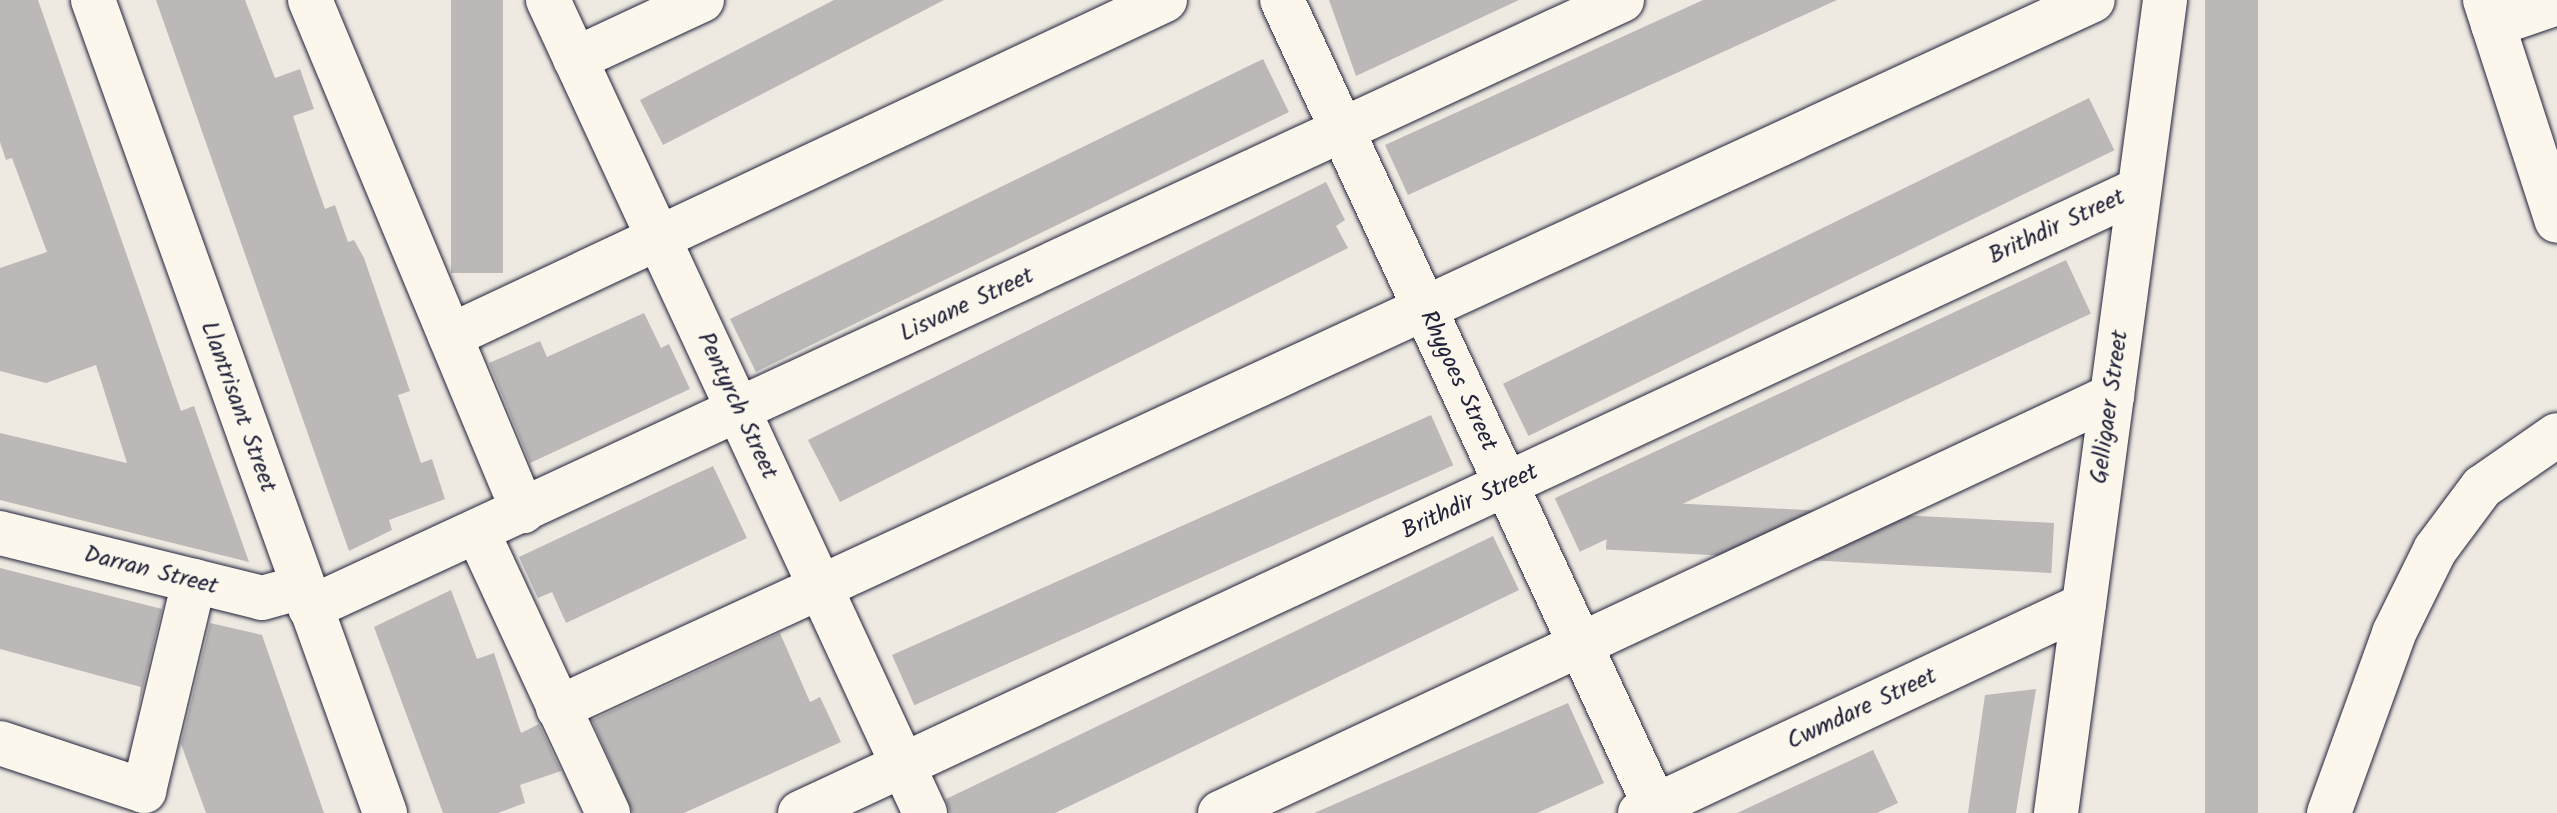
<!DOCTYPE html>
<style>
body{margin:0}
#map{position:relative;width:2557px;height:813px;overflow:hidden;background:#eeeae2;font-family:Kalam,sans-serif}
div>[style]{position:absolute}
.building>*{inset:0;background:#bcb8b8;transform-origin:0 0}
.roads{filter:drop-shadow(0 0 2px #22223b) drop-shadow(0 0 2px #22223b)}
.minor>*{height:44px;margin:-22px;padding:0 22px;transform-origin:22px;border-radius:22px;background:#fbf7ec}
span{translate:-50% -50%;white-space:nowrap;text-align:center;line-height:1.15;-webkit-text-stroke:7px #fbf7ec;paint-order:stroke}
.street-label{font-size:24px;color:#22223b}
</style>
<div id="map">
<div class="building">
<i style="clip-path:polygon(0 0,38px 0,181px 411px,194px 406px,249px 562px,0 500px,0 433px,127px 463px,96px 365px,46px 383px,0 371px,0 268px,47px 252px,12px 158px,6px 160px,0 142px)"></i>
<i style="clip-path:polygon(156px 0,245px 0,275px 78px,300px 69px,314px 109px,293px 116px,306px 155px,325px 209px,335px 205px,348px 242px,354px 240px,364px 258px,410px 391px,398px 395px,421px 463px,432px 459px,445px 499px,389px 520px,392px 530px,349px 551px)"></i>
<i style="left:451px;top:0;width:52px;height:273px"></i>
<i style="clip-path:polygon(834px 0,944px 0,663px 145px,640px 100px)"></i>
<i style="clip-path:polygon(1329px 0,1519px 0,1356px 76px)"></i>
<i style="clip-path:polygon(1703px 0,1837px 0,1408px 195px,1385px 145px)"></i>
<i style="left:2205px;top:0;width:53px;height:820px"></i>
<i style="left:1263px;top:59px;width:59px;height:593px;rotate:64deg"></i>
<i style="left:2089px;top:98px;width:58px;height:652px;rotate:64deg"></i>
<i style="clip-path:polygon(1326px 182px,1345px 220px,1336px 226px,1348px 248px,840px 502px,808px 440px)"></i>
<i style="left:2066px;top:260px;width:59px;height:564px;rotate:65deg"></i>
<i style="clip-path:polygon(644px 313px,661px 348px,669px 344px,690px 389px,530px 463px,489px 363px,540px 341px,547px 357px)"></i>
<i style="left:1431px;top:415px;width:55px;height:590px;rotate:66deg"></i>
<i style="clip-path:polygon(713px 466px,747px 538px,566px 623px,552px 592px,538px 598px,519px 557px)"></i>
<i style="left:2054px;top:523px;width:50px;height:446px;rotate:93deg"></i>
<i style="clip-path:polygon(1493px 536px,1519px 590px,1055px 813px,950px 813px,946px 799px)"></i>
<i style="clip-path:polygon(0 568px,162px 609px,138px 708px,141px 687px,0 649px)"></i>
<i style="clip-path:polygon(451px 590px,477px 659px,494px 653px,521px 733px,539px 724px,561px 771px,520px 785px,525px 803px,498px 813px,443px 813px,374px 627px)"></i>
<i style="clip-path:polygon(210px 623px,262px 635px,324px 813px,206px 813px,181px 744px)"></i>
<i style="clip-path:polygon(780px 633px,810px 702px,820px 697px,841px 742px,684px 813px,633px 813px,592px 720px)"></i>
<i style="clip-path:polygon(2036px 689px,2016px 813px,1968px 813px,1985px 695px)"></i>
<i style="clip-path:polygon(1568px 703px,1604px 783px,1537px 813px,1314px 813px)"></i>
<i style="clip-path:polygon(1873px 750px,1898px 803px,1877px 813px,1737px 813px)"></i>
</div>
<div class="roads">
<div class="minor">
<i style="left:93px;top:0;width:864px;rotate:70.24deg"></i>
<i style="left:310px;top:0;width:554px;rotate:67.37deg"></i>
<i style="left:548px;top:0;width:896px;rotate:65.12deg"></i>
<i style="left:1282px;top:0;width:888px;rotate:65.17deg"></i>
<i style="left:2485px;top:0;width:232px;rotate:72deg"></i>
<i style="left:2493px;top:25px;width:68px;rotate:-19deg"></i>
<i style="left:575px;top:59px;width:140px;rotate:-24.9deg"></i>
<i style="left:450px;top:336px;width:790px;rotate:-25.17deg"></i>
<i style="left:0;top:533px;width:270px;rotate:13.9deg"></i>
<i style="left:262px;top:598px;width:41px;rotate:-15.4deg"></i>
<i style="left:478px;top:533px;width:309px;rotate:65.1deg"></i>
<i style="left:310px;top:608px;width:1446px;rotate:-24.86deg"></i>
<i style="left:558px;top:708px;width:1690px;rotate:-24.76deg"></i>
<i style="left:0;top:743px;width:152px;rotate:18.4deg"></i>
<i style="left:144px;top:791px;width:216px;rotate:-76.6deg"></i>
<i style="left:800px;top:813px;width:1476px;rotate:-24.97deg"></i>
<i style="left:1220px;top:813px;width:985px;rotate:-25.06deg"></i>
<i style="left:1640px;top:813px;width:490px;rotate:-25.1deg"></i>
<i style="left:2056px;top:813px;width:820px;rotate:-82.36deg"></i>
<i style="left:2329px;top:813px;width:191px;rotate:-70.1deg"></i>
<i style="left:2394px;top:633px;width:93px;rotate:-63.7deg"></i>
<i style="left:2435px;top:550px;width:79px;rotate:-53.3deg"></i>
<i style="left:2482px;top:487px;width:91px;rotate:-34.7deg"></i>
</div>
</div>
<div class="street-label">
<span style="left:2057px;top:227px;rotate:-25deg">Brithdir Street</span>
<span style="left:967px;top:305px;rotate:-25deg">Lisvane Street</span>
<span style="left:1458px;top:381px;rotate:65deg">Rhygoes Street</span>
<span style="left:737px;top:406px;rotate:65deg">Pentyrch Street</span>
<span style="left:238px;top:407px;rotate:70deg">Llantrisant Street</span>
<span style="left:2110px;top:407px;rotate:-82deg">Gelligaer Street</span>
<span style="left:1470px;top:502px;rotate:-25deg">Brithdir Street</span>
<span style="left:151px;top:571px;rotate:14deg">Darran Street</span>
<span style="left:1862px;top:709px;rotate:-25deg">Cwmdare Street</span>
</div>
</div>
